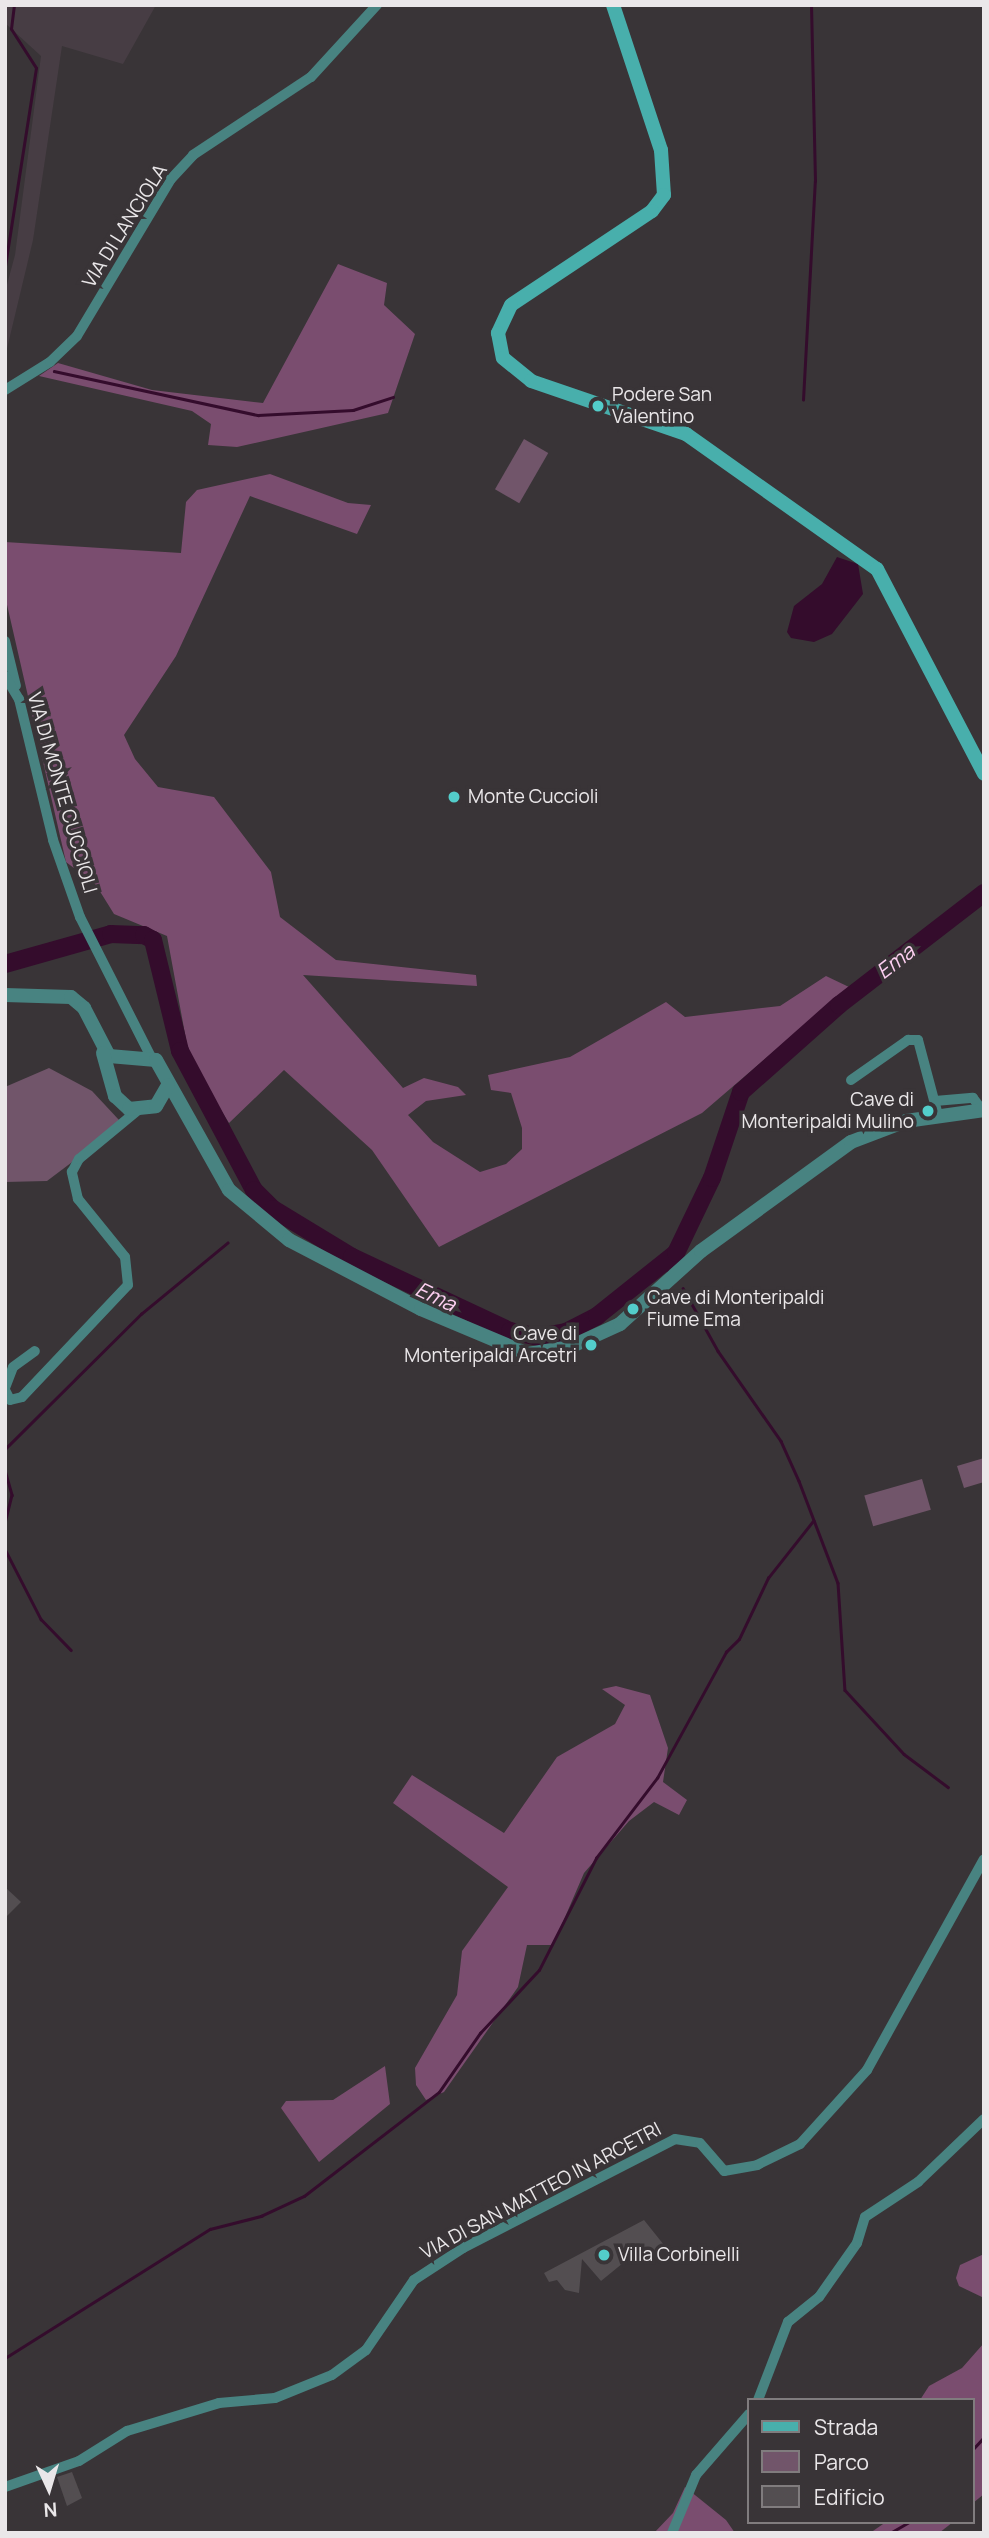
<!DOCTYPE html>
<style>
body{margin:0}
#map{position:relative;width:989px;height:2538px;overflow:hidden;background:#393437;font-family:Manrope,sans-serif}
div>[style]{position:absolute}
.built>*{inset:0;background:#473d44}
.green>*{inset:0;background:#71556a;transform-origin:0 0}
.forest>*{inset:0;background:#7a4d6f}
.water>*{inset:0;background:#340c2c}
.stream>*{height:2.5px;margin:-1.25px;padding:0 1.25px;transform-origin:1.25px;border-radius:1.25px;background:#340c2c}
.river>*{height:18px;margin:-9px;padding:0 9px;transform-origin:9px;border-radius:9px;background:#340c2c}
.building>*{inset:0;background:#534e51}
.minor>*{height:10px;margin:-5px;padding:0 5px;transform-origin:5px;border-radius:5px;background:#488381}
.tertiary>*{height:14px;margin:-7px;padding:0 7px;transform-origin:7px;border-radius:7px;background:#488381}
.secondary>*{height:14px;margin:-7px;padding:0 7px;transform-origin:7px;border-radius:7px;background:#48afac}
.dots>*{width:19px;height:19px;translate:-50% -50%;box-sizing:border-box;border:4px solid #393437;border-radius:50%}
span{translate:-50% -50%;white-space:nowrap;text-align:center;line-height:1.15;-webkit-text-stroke:7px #393437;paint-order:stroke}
.street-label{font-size:19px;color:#eae7e9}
.poi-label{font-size:19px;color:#eae7e9}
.left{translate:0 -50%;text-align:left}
.right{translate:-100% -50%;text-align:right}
.water-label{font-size:21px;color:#fdd0f1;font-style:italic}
.frame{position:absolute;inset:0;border:7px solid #eae7e9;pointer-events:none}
.legend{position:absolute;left:747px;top:2398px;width:228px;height:126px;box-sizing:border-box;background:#393437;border:2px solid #807c7e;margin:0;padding:9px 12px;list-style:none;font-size:21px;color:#eae7e9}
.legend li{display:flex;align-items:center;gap:14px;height:35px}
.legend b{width:35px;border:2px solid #807c7e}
.north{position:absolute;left:14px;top:2454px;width:70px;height:70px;-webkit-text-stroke:5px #393437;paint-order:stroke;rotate:176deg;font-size:19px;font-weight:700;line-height:28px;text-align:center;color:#eae7e9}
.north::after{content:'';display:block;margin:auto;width:24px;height:32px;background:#eae7e9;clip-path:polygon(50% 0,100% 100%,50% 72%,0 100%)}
</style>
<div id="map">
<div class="built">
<i style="clip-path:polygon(5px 5px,156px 5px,123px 64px,62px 46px,33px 240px,5px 357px,5px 292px,15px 255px,41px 56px,5px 23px)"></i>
</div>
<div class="green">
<i style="left:524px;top:439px;width:28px;height:58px;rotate:30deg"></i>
<i style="clip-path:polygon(49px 1068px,92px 1091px,119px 1120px,112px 1132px,47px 1181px,5px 1182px,5px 1087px)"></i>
<i style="clip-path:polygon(984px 1458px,984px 1482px,964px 1488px,957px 1466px)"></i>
<i style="left:922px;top:1479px;width:32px;height:60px;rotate:74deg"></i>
</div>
<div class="forest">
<i style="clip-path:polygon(338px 264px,387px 283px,384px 305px,415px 334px,388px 413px,237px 447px,208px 445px,211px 424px,192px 411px,39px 376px,58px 363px,152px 390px,263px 403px)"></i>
<i style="clip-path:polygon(270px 474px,348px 503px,371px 505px,357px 534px,250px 496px,176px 656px,124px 735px,135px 759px,158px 787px,214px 797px,271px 872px,280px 917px,336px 960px,476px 975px,477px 986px,303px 975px,403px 1088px,424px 1078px,458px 1087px,466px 1095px,426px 1101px,408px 1115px,433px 1142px,480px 1172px,506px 1164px,522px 1149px,522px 1128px,511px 1093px,491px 1090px,488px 1075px,570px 1057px,666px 1002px,685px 1017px,780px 1006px,826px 976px,849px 987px,702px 1113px,439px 1247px,372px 1150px,284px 1070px,229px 1123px,190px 1061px,167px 936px,114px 914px,96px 885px,66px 862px,5px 596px,5px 542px,181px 553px,186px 502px,197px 490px)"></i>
<i style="clip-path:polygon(616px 1686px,650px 1695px,668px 1748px,663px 1782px,687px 1800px,679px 1815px,654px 1802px,629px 1821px,584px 1873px,553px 1945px,527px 1945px,518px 1987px,444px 2092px,426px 2100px,416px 2085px,415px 2068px,457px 1995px,462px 1951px,508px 1887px,393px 1803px,412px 1775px,504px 1833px,557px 1757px,615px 1724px,625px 1705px,602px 1689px)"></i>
<i style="clip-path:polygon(385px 2066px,390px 2104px,319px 2162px,281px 2108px,286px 2101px,333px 2100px)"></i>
<i style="clip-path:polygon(984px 2254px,984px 2298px,959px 2286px,956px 2278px,960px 2265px)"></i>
<i style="clip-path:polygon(984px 2343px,984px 2494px,973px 2503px,973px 2400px,920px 2400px,929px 2386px,962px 2368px)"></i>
<i style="clip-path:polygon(685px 2487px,726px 2520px,735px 2533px,654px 2533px,673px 2513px)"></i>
<i style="clip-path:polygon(886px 2522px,953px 2522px,939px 2533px,870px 2533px)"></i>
</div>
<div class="water">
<i style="clip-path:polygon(837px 557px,858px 564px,863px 594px,832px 634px,814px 642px,791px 638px,787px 632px,794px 606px,822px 584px)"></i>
</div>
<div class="stream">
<i style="left:5px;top:266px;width:200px;rotate:-81.1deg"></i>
<i style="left:36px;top:68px;width:46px;rotate:-122.7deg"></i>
<i style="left:11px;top:29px;width:24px;rotate:-83deg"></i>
<i style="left:54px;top:371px;width:209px;rotate:12.2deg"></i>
<i style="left:258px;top:415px;width:95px;rotate:-3deg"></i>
<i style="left:353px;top:410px;width:42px;rotate:-18deg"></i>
<i style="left:803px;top:400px;width:219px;rotate:-86.9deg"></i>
<i style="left:815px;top:181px;width:176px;rotate:-91.3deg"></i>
<i style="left:262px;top:1212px;width:10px;rotate:-45deg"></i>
<i style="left:662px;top:1266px;width:11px;rotate:41deg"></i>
<i style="left:683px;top:1288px;width:72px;rotate:60.9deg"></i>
<i style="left:718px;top:1351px;width:110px;rotate:55deg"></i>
<i style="left:781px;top:1441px;width:44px;rotate:65.8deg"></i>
<i style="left:799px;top:1481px;width:109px;rotate:69.1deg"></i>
<i style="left:838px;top:1583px;width:107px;rotate:86.3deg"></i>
<i style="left:845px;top:1690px;width:87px;rotate:47.3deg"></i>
<i style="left:904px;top:1754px;width:55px;rotate:36.9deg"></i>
<i style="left:5px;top:1449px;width:192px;rotate:-44.8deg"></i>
<i style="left:141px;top:1314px;width:112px;rotate:-39.5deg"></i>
<i style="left:5px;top:1470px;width:26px;rotate:74deg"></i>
<i style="left:12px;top:1495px;width:30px;rotate:104deg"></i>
<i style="left:5px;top:1549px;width:79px;rotate:62.8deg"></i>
<i style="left:41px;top:1619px;width:43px;rotate:45.9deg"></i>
<i style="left:5px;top:2358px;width:242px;rotate:-32.2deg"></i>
<i style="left:210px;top:2229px;width:53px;rotate:-14.3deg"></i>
<i style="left:261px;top:2216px;width:47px;rotate:-24.9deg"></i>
<i style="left:304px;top:2196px;width:170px;rotate:-37.6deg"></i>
<i style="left:439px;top:2092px;width:72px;rotate:-55.2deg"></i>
<i style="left:480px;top:2033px;width:86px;rotate:-46.9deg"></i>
<i style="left:539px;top:1970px;width:126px;rotate:-63deg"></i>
<i style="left:596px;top:1858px;width:101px;rotate:-52.7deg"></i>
<i style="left:657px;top:1778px;width:144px;rotate:-61.3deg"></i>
<i style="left:726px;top:1652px;width:18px;rotate:-45deg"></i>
<i style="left:739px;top:1639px;width:68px;rotate:-64.6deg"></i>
<i style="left:768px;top:1578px;width:73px;rotate:-51.7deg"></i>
<i style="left:973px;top:2449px;width:16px;rotate:-47deg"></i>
<i style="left:890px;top:2533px;width:22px;rotate:-30deg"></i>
</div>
<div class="river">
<i style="left:5px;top:964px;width:110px;rotate:-15.8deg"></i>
<i style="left:111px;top:934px;width:33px;rotate:2deg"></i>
<i style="left:144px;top:935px;width:10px;rotate:29deg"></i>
<i style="left:153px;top:940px;width:114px;rotate:76.3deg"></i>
<i style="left:180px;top:1051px;width:157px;rotate:62deg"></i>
<i style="left:254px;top:1190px;width:27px;rotate:45deg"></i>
<i style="left:273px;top:1209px;width:92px;rotate:31.3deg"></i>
<i style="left:352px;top:1257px;width:174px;rotate:25.1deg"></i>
<i style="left:510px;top:1331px;width:29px;rotate:12deg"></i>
<i style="left:538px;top:1337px;width:28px;rotate:-10deg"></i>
<i style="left:566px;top:1332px;width:35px;rotate:-27deg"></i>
<i style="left:597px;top:1316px;width:101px;rotate:-38.6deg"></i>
<i style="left:676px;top:1253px;width:83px;rotate:-64.4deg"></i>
<i style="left:712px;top:1178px;width:91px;rotate:-71.4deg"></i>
<i style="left:741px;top:1092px;width:131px;rotate:-41.6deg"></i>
<i style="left:839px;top:1005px;width:183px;rotate:-37.7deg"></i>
</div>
<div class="building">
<i style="clip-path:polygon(5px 1887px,21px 1902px,5px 1918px)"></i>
<i style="clip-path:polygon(644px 2220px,664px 2245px,646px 2259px,639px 2250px,601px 2281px,582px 2259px,579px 2293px,565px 2290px,557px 2280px,549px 2282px,544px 2273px)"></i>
<i style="clip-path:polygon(72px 2472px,82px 2498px,67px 2506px,57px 2477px)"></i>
</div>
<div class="minor">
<i style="left:5px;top:390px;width:53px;rotate:-31.9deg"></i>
<i style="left:50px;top:362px;width:37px;rotate:-44deg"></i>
<i style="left:77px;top:336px;width:183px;rotate:-59.1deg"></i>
<i style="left:171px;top:179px;width:33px;rotate:-47deg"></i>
<i style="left:193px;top:155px;width:141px;rotate:-33.5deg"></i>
<i style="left:311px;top:77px;width:98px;rotate:-47.5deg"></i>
<i style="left:5px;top:641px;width:46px;rotate:76.3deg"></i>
<i style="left:5px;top:676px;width:27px;rotate:59deg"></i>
<i style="left:19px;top:699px;width:145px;rotate:76.4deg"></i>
<i style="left:53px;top:840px;width:82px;rotate:70.7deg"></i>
<i style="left:80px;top:917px;width:157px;rotate:63.1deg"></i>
<i style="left:851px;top:1080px;width:70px;rotate:-35.1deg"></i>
<i style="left:908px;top:1040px;width:10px"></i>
<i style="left:918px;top:1040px;width:78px;rotate:75.1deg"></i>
<i style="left:935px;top:1101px;width:38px;rotate:-5deg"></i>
<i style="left:973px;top:1098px;width:15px;rotate:53deg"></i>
<i style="left:5px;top:1388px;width:22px;rotate:-69deg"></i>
<i style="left:13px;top:1367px;width:27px;rotate:-36deg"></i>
<i style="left:5px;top:1390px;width:11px;rotate:63deg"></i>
<i style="left:10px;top:1400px;width:12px;rotate:-14deg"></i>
<i style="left:22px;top:1397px;width:154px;rotate:-46.6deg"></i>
<i style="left:128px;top:1285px;width:28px;rotate:-96deg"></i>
<i style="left:125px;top:1257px;width:75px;rotate:-129deg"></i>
<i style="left:78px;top:1199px;width:28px;rotate:-103deg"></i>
<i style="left:72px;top:1172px;width:15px;rotate:-62deg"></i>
<i style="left:79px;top:1159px;width:75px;rotate:-39.6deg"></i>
<i style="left:758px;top:2400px;width:84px;rotate:-69deg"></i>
<i style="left:788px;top:2322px;width:40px;rotate:-39deg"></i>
<i style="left:819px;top:2297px;width:66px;rotate:-54.9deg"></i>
<i style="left:857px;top:2243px;width:27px;rotate:-73deg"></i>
<i style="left:865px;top:2217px;width:64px;rotate:-33.4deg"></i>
<i style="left:918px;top:2182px;width:91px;rotate:-43.7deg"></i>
<i style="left:5px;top:2487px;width:78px;rotate:-19.4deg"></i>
<i style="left:79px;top:2461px;width:57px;rotate:-32deg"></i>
<i style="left:127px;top:2431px;width:96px;rotate:-16.9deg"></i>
<i style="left:219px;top:2403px;width:56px;rotate:-5.1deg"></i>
<i style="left:275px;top:2398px;width:61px;rotate:-22deg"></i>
<i style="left:332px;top:2375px;width:42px;rotate:-36.3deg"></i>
<i style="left:366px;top:2350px;width:85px;rotate:-55.6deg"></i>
<i style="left:414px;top:2280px;width:59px;rotate:-33.1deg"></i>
<i style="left:463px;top:2248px;width:238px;rotate:-27.2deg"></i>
<i style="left:675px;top:2139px;width:25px;rotate:9deg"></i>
<i style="left:700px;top:2143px;width:37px;rotate:49deg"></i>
<i style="left:724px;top:2171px;width:34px;rotate:-10deg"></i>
<i style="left:757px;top:2165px;width:48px;rotate:-26deg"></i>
<i style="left:800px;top:2144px;width:100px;rotate:-47.8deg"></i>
<i style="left:867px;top:2070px;width:241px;rotate:-61deg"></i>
<i style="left:672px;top:2533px;width:63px;rotate:-67.5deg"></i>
<i style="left:696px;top:2475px;width:81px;rotate:-49deg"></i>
</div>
<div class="tertiary">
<i style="left:5px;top:995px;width:66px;rotate:1.7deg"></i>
<i style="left:71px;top:997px;width:17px;rotate:40deg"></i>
<i style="left:84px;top:1008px;width:54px;rotate:62.5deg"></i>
<i style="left:109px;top:1056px;width:47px;rotate:4.9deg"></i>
<i style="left:156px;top:1060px;width:149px;rotate:60.7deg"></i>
<i style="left:229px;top:1190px;width:78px;rotate:39.8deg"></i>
<i style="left:289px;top:1240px;width:149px;rotate:27.6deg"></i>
<i style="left:421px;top:1309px;width:116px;rotate:22.8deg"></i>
<i style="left:528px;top:1354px;width:43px;rotate:-9.5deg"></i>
<i style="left:570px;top:1347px;width:55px;rotate:-24.7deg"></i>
<i style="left:620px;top:1324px;width:109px;rotate:-42deg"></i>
<i style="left:701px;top:1251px;width:185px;rotate:-36deg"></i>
<i style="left:851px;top:1142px;width:59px;rotate:-20.9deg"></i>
<i style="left:906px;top:1121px;width:79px;rotate:-8deg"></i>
<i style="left:103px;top:1053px;width:45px;rotate:74.4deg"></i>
<i style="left:115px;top:1096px;width:19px;rotate:43deg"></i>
<i style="left:129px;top:1109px;width:27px;rotate:-6deg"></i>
<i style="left:156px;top:1106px;width:24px;rotate:-60deg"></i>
</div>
<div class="secondary">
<i style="left:613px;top:5px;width:153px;rotate:71.7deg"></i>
<i style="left:661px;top:150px;width:45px;rotate:86.2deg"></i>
<i style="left:664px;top:195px;width:20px;rotate:127deg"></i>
<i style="left:652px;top:211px;width:169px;rotate:146.3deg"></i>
<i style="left:511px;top:305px;width:31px;rotate:115deg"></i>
<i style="left:498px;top:333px;width:25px;rotate:79deg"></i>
<i style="left:503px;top:358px;width:36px;rotate:39deg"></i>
<i style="left:531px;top:381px;width:164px;rotate:18.9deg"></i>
<i style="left:686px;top:434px;width:234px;rotate:35.3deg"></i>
<i style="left:877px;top:569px;width:231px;rotate:62.4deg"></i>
</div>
<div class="dots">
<i style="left:598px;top:406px;background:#53cdca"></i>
<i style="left:454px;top:797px;background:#53cdca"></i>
<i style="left:928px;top:1111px;background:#53cdca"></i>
<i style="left:633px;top:1309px;background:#53cdca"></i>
<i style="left:591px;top:1345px;background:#53cdca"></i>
<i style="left:604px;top:2255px;background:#53cdca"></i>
</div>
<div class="street-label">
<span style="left:125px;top:226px;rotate:-58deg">VIA DI LANCIOLA</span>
<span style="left:62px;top:793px;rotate:74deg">VIA DI MONTE CUCCIOLI</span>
<span style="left:541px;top:2191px;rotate:-28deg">VIA DI SAN MATTEO IN ARCETRI</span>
</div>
<div class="poi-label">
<span class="left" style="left:612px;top:406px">Podere San<br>Valentino</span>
<span class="left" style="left:468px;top:797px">Monte Cuccioli</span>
<span class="right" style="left:914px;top:1111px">Cave di<br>Monteripaldi Mulino</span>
<span class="left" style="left:647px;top:1309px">Cave di Monteripaldi<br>Fiume Ema</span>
<span class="right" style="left:577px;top:1345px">Cave di<br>Monteripaldi Arcetri</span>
<span class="left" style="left:618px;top:2255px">Villa Corbinelli</span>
</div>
<div class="water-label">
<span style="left:895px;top:961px;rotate:-38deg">Ema</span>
<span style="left:436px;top:1296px;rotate:25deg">Ema</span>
</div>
<div class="frame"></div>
<ul class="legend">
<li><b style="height:9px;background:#48afac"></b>Strada</li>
<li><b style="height:19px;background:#71556a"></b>Parco</li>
<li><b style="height:19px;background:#534e51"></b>Edificio</li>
</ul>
<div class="north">N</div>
</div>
